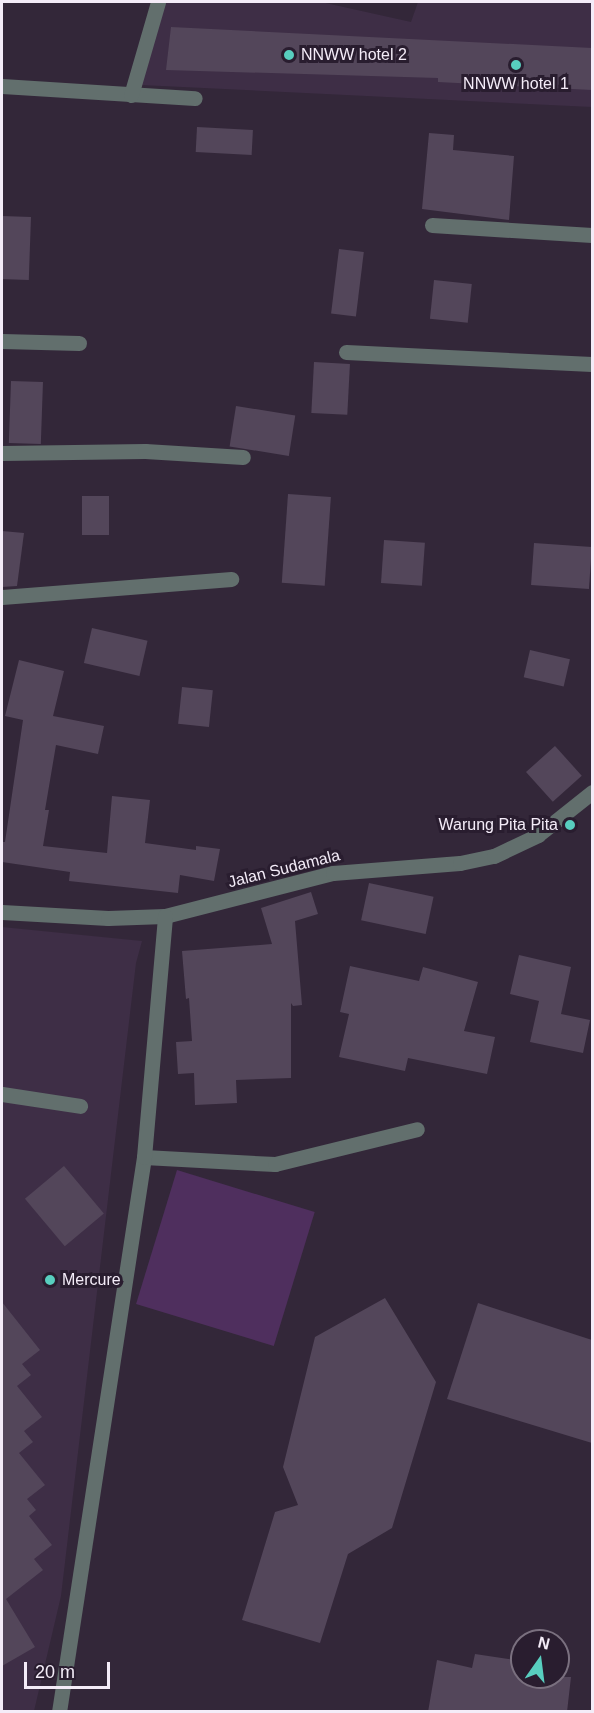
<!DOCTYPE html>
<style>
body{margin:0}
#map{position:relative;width:594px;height:1713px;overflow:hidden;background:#332739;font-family:Helvetica,sans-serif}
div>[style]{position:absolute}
.built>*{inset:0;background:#3e2e46}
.green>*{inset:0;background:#4f2f5e;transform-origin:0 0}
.building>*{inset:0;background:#53465a;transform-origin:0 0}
.minor>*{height:15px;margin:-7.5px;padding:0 7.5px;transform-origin:7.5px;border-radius:7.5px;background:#626f6d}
.dots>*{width:16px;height:16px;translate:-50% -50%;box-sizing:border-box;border:3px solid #291d2f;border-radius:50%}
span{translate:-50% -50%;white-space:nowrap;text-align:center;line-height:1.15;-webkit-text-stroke:6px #291d2f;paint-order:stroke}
.poi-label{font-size:16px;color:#f4ecf8}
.left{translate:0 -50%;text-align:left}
.right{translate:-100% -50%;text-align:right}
.street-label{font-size:16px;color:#f4ecf8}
.frame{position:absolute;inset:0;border:3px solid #f4ecf8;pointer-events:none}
.north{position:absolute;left:510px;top:1629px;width:60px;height:60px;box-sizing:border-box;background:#291d2f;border:2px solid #7a707f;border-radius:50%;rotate:14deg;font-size:16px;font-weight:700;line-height:24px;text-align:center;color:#f4ecf8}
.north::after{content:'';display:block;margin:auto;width:21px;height:27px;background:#58cebf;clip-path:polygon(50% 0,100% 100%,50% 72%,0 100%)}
.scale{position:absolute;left:24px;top:1662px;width:86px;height:27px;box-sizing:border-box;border:3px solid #f4ecf8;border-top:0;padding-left:8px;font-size:18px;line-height:21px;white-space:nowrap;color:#f4ecf8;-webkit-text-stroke:4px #291d2f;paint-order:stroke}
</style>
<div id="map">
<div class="built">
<i style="clip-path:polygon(165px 2px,321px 2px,411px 22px,418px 2px,592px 2px,592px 107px,141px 85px)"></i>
<i style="clip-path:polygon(2px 927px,142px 941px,136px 963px,61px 1596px,34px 1711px,2px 1712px)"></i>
</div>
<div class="green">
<i style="left:177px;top:1170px;width:144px;height:140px;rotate:17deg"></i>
</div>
<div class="building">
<i style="clip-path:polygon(171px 27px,592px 48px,592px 90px,438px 82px,438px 78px,166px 70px)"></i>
<i style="left:197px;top:127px;width:56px;height:25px;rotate:3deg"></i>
<i style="clip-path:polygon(429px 133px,454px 135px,453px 150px,514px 156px,509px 220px,422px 209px)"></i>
<i style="left:2px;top:216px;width:29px;height:63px;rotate:2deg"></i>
<i style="left:339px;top:249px;width:25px;height:65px;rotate:7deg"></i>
<i style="left:434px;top:280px;width:38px;height:39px;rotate:6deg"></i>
<i style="left:314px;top:362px;width:36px;height:51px;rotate:3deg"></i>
<i style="left:11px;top:381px;width:32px;height:62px;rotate:2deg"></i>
<i style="left:236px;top:406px;width:60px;height:41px;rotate:9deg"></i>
<i style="left:288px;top:494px;width:43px;height:89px;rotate:4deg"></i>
<i style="left:82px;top:496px;width:27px;height:39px"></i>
<i style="clip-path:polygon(2px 531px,24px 533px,17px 586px,2px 587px)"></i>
<i style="left:384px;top:540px;width:41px;height:43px;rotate:4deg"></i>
<i style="left:534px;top:543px;width:58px;height:42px;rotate:4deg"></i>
<i style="left:92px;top:628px;width:57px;height:36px;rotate:13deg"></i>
<i style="left:530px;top:650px;width:41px;height:28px;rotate:13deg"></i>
<i style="clip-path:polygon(19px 660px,64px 671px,53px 716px,104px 726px,98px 754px,56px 745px,45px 810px,49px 810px,43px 846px,107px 853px,112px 796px,150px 800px,145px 843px,196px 850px,196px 846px,220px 849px,214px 881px,180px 875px,178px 893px,69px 881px,70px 872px,2px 862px,2px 842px,5px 842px,23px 720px,5px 716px)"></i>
<i style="left:182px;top:687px;width:31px;height:37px;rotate:6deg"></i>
<i style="left:555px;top:746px;width:40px;height:39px;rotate:48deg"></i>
<i style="left:369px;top:883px;width:66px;height:38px;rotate:12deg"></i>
<i style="clip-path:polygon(311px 892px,318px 914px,295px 921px,302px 1005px,293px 1006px,291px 1003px,291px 1078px,236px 1080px,237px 1103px,195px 1105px,194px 1073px,178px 1074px,176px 1042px,192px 1041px,189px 998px,186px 999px,182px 951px,272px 944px,261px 908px)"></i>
<i style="clip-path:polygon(519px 955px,571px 967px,561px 1014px,590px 1020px,583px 1053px,530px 1042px,539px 1001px,510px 994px)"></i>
<i style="clip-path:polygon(350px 966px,419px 981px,423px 967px,478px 982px,464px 1031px,495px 1037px,487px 1074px,408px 1058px,405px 1071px,339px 1057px,349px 1014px,340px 1012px)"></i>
<i style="left:64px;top:1166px;width:62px;height:51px;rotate:50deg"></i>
<i style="clip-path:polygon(385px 1298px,436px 1382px,392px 1528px,348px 1554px,320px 1643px,242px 1620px,275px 1512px,298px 1505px,283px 1467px,315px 1337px)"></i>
<i style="clip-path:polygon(2px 1302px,40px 1350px,22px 1364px,31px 1375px,17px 1386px,42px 1417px,24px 1431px,33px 1442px,19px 1453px,45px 1485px,27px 1499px,36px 1510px,29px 1516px,52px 1545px,34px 1559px,43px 1570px,6px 1599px,35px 1647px,2px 1666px)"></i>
<i style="clip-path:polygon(478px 1303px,592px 1340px,592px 1443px,447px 1399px)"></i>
<i style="clip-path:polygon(475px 1654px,522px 1661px,522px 1677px,571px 1677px,567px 1712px,428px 1712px,437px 1660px,472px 1668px)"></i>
</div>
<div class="minor">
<i style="left:2px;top:86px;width:193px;rotate:3.6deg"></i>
<i style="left:131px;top:95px;width:97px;rotate:-73.8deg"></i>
<i style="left:432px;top:225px;width:160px;rotate:3.6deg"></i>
<i style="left:2px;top:341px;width:77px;rotate:1.5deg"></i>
<i style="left:346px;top:352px;width:246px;rotate:2.8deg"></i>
<i style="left:2px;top:453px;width:143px;rotate:-0.8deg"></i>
<i style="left:145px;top:451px;width:98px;rotate:3.5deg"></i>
<i style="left:2px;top:597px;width:230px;rotate:-4.5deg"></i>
<i style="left:2px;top:912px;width:106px;rotate:3.2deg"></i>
<i style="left:108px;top:918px;width:57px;rotate:-2deg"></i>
<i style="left:165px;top:916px;width:173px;rotate:-14.4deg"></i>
<i style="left:333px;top:873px;width:127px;rotate:-4.5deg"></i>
<i style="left:460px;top:863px;width:35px;rotate:-12deg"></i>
<i style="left:494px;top:856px;width:49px;rotate:-25.5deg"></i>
<i style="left:538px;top:835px;width:69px;rotate:-38.5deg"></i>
<i style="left:2px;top:1094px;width:79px;rotate:8.7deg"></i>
<i style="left:144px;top:1157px;width:131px;rotate:3.1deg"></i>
<i style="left:275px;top:1164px;width:146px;rotate:-13.8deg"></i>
<i style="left:59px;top:1712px;width:561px;rotate:-81.29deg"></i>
<i style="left:144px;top:1157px;width:242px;rotate:-85deg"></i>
</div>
<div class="dots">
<i style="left:289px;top:55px;background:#58cebf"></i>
<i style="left:516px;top:65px;background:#58cebf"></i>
<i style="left:570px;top:825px;background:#58cebf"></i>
<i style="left:50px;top:1280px;background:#58cebf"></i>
</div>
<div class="poi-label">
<span class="left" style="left:301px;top:55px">NNWW hotel 2</span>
<span style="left:516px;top:84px">NNWW hotel 1</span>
<span class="right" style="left:558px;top:825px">Warung Pita Pita</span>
<span class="left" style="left:62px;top:1280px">Mercure</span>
</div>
<div class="street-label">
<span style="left:284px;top:869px;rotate:-14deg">Jalan Sudamala</span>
</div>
<div class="frame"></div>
<div class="north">N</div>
<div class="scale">20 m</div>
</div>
